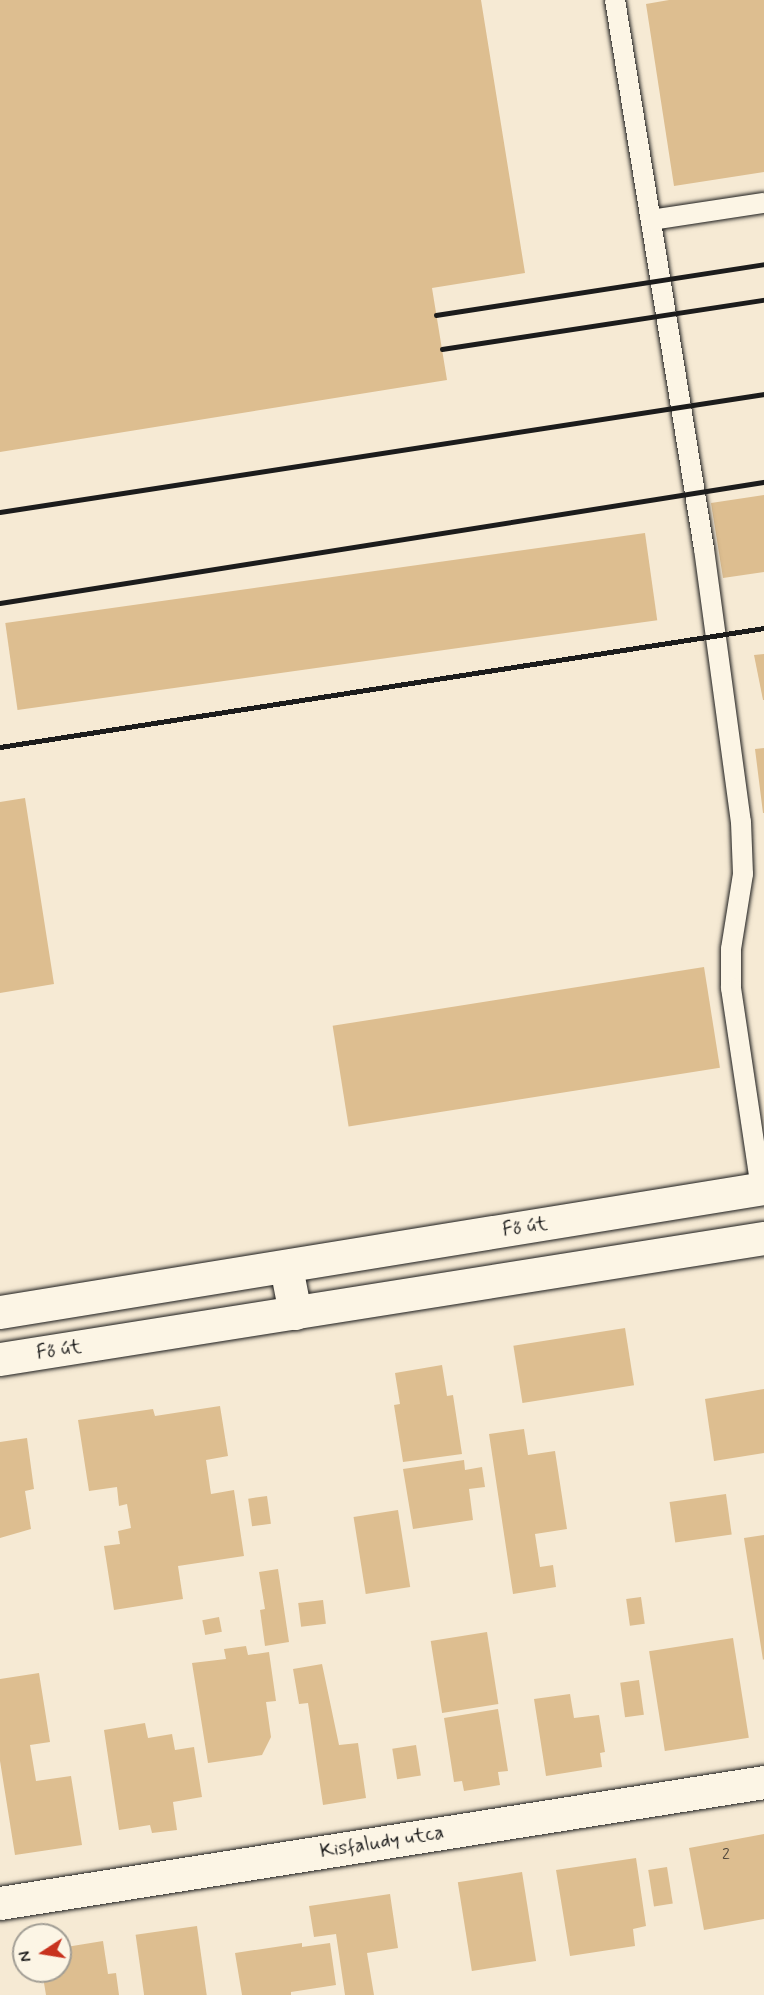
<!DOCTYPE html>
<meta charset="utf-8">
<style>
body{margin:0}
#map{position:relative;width:764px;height:1995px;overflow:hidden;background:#f6ead4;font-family:Mynerve,sans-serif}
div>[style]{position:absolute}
.building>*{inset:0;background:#ddbe90;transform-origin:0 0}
.roads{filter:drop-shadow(0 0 2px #1c1c1c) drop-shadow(0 0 2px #1c1c1c)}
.lane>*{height:20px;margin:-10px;padding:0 10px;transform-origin:10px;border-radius:10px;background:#fcf5e5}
.street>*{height:33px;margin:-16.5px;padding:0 16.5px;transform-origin:16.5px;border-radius:16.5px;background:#fcf5e5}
.primary>*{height:33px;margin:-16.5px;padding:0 16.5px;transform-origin:16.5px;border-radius:16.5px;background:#fcf5e5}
.rail>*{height:4.5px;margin:-2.25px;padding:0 2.25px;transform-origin:2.25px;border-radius:2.25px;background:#1c1c1c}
span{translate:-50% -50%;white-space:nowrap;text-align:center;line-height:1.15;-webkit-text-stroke:4.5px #fcf5e5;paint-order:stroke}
.number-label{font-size:16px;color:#4c4439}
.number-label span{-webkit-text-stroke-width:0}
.street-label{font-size:20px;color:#1c1c1c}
.north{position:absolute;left:12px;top:1923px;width:60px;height:60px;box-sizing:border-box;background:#fcf5e5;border:2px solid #a29e95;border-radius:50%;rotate:258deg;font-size:16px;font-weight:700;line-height:24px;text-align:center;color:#1c1c1c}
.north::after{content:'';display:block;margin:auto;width:21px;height:27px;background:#c8321e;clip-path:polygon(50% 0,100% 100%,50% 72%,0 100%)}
</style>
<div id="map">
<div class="building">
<i style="clip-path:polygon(0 0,481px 0,525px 273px,432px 288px,447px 380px,0 452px)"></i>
<i style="clip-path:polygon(669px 0,764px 0,764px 172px,674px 186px,646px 4px)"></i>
<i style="clip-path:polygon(764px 495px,764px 572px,723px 578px,711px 503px)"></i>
<i style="left:645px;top:533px;width:88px;height:646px;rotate:82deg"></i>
<i style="clip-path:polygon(764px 654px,764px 700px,763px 700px,754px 655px)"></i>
<i style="clip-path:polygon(764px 748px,764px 813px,763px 813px,755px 749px)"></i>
<i style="clip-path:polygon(25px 798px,54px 984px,0 993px,0 802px)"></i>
<i style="left:704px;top:967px;width:102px;height:376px;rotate:81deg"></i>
<i style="left:625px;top:1328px;width:58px;height:113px;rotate:81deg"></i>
<i style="clip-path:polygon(442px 1365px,447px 1396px,453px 1395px,462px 1454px,403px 1462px,394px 1405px,400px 1404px,395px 1373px)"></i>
<i style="clip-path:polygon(764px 1389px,764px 1453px,714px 1461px,705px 1399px)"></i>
<i style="clip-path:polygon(220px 1406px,228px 1456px,206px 1460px,211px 1494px,234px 1490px,244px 1556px,178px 1566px,183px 1599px,114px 1610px,104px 1546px,120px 1544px,118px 1531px,131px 1528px,127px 1504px,119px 1506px,117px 1487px,89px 1491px,78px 1420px,153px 1409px,155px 1416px)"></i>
<i style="clip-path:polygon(524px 1429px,528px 1455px,555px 1451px,567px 1529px,535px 1534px,540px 1567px,553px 1565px,556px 1587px,513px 1594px,489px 1434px)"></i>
<i style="clip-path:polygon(27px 1438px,34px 1489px,25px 1491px,31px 1529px,0 1538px,0 1442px)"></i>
<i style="clip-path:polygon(464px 1460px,465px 1470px,482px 1467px,485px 1487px,469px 1489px,473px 1520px,413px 1529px,403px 1469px)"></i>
<i style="left:726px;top:1494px;width:41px;height:57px;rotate:82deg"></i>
<i style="left:267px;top:1496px;width:28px;height:19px;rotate:82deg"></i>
<i style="left:398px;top:1510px;width:78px;height:45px;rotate:81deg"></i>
<i style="clip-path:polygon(764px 1535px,764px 1659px,763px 1660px,744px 1538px)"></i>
<i style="clip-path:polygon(278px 1569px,289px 1642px,265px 1646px,260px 1610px,265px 1609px,259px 1572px)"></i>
<i style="left:641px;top:1597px;width:27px;height:15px;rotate:82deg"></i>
<i style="left:323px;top:1600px;width:24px;height:25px;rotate:83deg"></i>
<i style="left:219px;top:1617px;width:15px;height:17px;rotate:79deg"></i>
<i style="left:487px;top:1632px;width:73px;height:57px;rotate:81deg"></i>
<i style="left:733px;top:1638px;width:101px;height:85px;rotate:81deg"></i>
<i style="clip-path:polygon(246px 1646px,248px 1655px,269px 1652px,276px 1701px,266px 1702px,271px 1737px,262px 1755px,208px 1763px,192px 1663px,226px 1659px,224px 1649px)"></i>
<i style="clip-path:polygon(322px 1664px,339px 1745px,358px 1743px,366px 1798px,323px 1805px,308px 1703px,299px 1704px,293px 1669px)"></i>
<i style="clip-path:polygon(39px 1673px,50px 1742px,30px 1745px,36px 1781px,71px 1776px,82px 1845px,15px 1855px,0 1761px,0 1679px)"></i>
<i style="left:639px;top:1680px;width:35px;height:19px;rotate:82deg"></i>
<i style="clip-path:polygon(570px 1694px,574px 1718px,599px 1715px,605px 1752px,600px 1753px,602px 1767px,546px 1776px,534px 1699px)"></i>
<i style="clip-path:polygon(498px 1709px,508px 1771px,498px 1772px,500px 1785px,464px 1791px,462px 1781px,454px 1782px,444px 1718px)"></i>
<i style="clip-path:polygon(145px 1723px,148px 1738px,172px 1734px,175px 1750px,194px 1747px,202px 1797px,173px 1802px,177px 1830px,152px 1833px,150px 1825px,119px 1830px,104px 1730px)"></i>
<i style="left:416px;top:1745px;width:31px;height:24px;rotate:81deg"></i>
<i style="clip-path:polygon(764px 1834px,764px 1919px,704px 1930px,689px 1848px)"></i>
<i style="clip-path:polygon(636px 1858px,646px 1926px,633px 1929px,635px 1946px,570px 1956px,556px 1870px)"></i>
<i style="left:667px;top:1867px;width:37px;height:19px;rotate:81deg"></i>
<i style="left:522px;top:1872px;width:90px;height:65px;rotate:81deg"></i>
<i style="clip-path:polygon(390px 1894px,398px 1948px,367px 1953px,374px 1995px,345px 1995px,336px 1934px,314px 1937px,309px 1906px)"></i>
<i style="left:197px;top:1926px;width:70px;height:62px;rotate:82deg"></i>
<i style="clip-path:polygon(103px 1941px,108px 1974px,116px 1973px,119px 1995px,46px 1995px,42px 1971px,60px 1971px,60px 1948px)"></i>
<i style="clip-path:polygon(302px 1943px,302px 1947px,330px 1943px,336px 1985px,291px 1992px,291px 1995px,242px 1995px,235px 1953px)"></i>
</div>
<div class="roads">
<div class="lane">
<i style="left:615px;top:0;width:556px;rotate:80.79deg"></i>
<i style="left:704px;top:549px;width:275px;rotate:82.3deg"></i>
<i style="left:741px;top:822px;width:52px;rotate:87.8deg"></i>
<i style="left:743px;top:874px;width:76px;rotate:99.1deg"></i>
<i style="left:731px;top:949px;width:39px;rotate:90deg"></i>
<i style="left:731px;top:988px;width:202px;rotate:81.5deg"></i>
<i style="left:651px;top:220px;width:114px;rotate:-8.6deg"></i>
</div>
<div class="street">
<i style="left:286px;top:1267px;width:47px;rotate:78.9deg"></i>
<i style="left:0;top:1359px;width:774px;rotate:-9deg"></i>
<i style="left:0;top:1903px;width:774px;rotate:-9deg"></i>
</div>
<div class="primary">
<i style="left:0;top:1312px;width:774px;rotate:-9.22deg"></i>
</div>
</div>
<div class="rail">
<i style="left:436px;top:315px;width:332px;rotate:-8.8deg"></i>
<i style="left:442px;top:349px;width:326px;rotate:-8.7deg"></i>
<i style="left:0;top:512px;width:773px;rotate:-8.78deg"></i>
<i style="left:0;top:603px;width:774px;rotate:-9deg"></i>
<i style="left:0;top:747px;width:773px;rotate:-8.85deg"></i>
</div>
<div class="number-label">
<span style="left:726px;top:1855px">2</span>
</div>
<div class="street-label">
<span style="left:525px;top:1227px;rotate:-9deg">Fő út</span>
<span style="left:59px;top:1350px;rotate:-9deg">Fő út</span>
<span style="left:382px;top:1842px;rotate:-9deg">Kisfaludy utca</span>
</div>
<div class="north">N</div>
</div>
